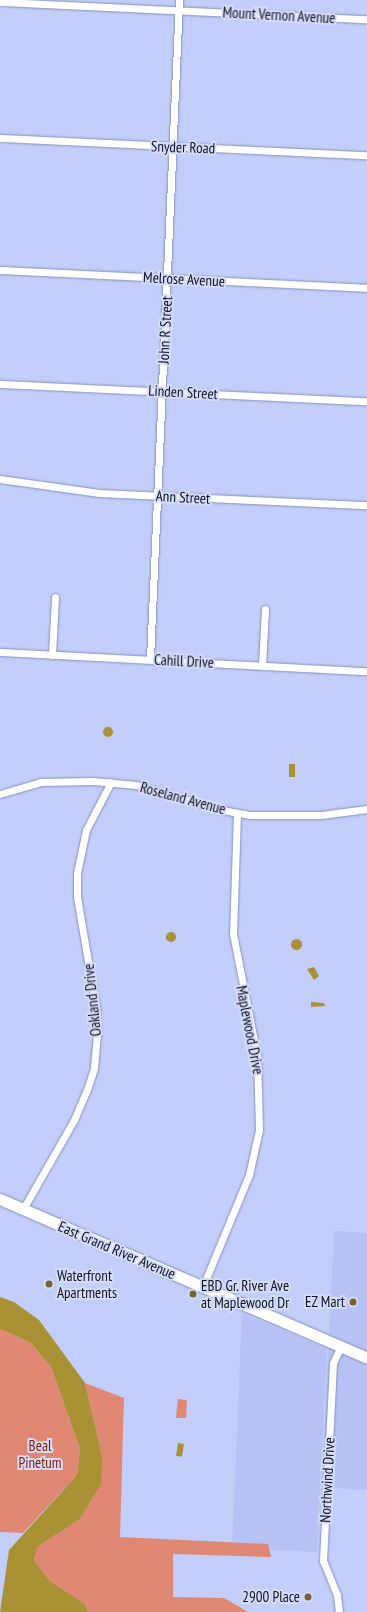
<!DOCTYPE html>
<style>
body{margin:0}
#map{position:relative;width:367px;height:1612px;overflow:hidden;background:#c3cefa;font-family:"PT Sans Narrow",sans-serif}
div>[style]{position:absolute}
.built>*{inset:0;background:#b7c3f6}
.green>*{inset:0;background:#e08874}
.water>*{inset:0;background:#aa9134;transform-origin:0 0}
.round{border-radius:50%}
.roads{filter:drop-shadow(0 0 1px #8792bb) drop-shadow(0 0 1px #8792bb)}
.street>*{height:7px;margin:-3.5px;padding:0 3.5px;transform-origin:3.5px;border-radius:3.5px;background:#fff}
.primary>*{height:11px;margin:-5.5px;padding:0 5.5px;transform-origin:5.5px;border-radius:5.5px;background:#fff}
.dots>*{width:11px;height:11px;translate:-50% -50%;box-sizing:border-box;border:2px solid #d5dcf7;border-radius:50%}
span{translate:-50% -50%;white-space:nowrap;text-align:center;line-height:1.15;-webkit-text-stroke:4px #d5dcf7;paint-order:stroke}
.street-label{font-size:15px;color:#101423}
.poi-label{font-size:15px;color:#101423}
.left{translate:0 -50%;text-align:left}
.right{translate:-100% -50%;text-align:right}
.park-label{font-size:15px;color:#801d06}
</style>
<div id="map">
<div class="built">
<i style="clip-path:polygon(334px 1231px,367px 1233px,367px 1490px,322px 1487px)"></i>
<i style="clip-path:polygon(242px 1313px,327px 1349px,317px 1552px,232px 1548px)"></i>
</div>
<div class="green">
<i style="clip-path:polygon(0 1329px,31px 1343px,51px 1367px,80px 1449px,77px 1475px,23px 1533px,0 1532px)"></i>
<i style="clip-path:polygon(85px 1383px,124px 1398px,120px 1537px,268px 1544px,271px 1557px,173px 1554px,173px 1597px,224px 1598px,248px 1612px,89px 1612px,84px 1603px,50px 1581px,34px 1560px,38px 1546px,79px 1520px,102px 1456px)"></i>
<i style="clip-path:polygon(178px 1399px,187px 1400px,186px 1418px,176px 1418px)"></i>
</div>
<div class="water">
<i class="round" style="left:103px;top:727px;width:10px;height:10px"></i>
<i style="left:289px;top:764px;width:6px;height:13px"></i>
<i class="round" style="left:166px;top:932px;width:10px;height:10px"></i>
<i class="round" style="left:290.5px;top:938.5px;width:11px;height:11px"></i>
<i style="clip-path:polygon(314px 967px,319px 976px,314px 980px,307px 969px)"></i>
<i style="clip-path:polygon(311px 1002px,324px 1003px,325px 1006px,311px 1007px)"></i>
<i style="clip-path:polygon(0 1297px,14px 1302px,39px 1320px,85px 1383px,102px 1456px,101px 1484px,79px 1520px,38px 1546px,34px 1560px,50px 1581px,84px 1603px,89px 1612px,0 1612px,9px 1550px,77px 1475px,80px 1449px,51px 1367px,31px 1343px,0 1329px)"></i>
<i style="left:178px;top:1443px;width:6px;height:13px;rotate:9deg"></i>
</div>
<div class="roads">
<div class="street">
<i style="left:0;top:2px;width:367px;rotate:2.7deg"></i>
<i style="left:0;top:138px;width:367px;rotate:2.7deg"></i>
<i style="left:0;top:270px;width:367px;rotate:2.8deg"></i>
<i style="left:0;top:384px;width:367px;rotate:2.7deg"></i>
<i style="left:0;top:479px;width:100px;rotate:8deg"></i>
<i style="left:99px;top:493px;width:268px;rotate:2.6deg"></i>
<i style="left:0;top:652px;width:367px;rotate:3deg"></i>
<i style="left:52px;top:655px;width:58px;rotate:-87deg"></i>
<i style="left:150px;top:659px;width:660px;rotate:-87.48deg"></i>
<i style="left:262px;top:666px;width:57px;rotate:-87deg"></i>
<i style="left:0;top:794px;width:43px;rotate:-16.3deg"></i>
<i style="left:41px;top:782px;width:52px;rotate:-1.1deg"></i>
<i style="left:93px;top:781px;width:43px;rotate:5.3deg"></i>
<i style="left:136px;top:785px;width:90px;rotate:16.2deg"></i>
<i style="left:222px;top:810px;width:28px;rotate:10deg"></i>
<i style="left:250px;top:815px;width:71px"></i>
<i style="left:321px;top:815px;width:46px;rotate:-7.4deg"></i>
<i style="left:23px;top:1209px;width:103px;rotate:-60.2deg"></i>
<i style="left:74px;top:1120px;width:33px;rotate:-67deg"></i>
<i style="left:87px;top:1090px;width:23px;rotate:-72deg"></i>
<i style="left:94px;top:1068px;width:32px;rotate:-85deg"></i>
<i style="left:97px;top:1036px;width:28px;rotate:-92deg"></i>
<i style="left:96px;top:1008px;width:113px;rotate:-99.7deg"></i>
<i style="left:77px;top:897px;width:24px;rotate:-90deg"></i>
<i style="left:77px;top:873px;width:44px;rotate:-78.2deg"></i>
<i style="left:86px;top:830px;width:54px;rotate:-62.5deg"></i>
<i style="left:203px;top:1286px;width:120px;rotate:-67.5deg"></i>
<i style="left:249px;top:1175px;width:46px;rotate:-77.5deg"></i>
<i style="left:259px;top:1130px;width:74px;rotate:-91.5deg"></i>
<i style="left:257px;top:1056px;width:124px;rotate:-101.1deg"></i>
<i style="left:233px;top:934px;width:121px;rotate:-88.1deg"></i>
<i style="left:339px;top:1612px;width:17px;rotate:-97deg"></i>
<i style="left:337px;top:1595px;width:37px;rotate:-112deg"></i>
<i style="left:323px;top:1561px;width:198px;rotate:-87.1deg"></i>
<i style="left:333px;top:1363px;width:19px;rotate:-65deg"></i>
</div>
<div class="primary">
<i style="left:0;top:1199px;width:400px;rotate:23.4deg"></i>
</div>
</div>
<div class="dots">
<i style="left:49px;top:1284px;background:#736431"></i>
<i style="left:193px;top:1294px;background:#736431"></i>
<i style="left:353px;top:1302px;background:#736431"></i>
<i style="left:308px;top:1597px;background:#736431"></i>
</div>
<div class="street-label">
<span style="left:279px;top:15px;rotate:3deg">Mount Vernon Avenue</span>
<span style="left:183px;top:147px;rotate:2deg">Snyder Road</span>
<span style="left:184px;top:279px;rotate:3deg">Melrose Avenue</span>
<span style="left:165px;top:330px;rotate:-87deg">John R Street</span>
<span style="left:183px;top:392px;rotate:3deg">Linden Street</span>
<span style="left:183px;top:497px;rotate:3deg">Ann Street</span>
<span style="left:184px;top:661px;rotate:3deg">Cahill Drive</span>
<span style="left:183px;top:798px;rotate:15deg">Roseland Avenue</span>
<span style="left:92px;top:1000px;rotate:-96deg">Oakland Drive</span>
<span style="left:250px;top:1030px;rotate:79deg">Maplewood Drive</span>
<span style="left:117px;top:1250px;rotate:23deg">East Grand River Avenue</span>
<span style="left:327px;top:1480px;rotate:-87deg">Northwind Drive</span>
</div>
<div class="poi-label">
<span class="left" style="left:57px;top:1284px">Waterfront<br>Apartments</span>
<span class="left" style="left:201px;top:1294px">EBD Gr. River Ave<br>at Maplewood Dr</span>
<span class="right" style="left:345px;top:1302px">EZ Mart</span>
<span class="right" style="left:300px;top:1597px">2900 Place</span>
</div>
<div class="park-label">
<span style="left:40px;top:1454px">Beal<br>Pinetum</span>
</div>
</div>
